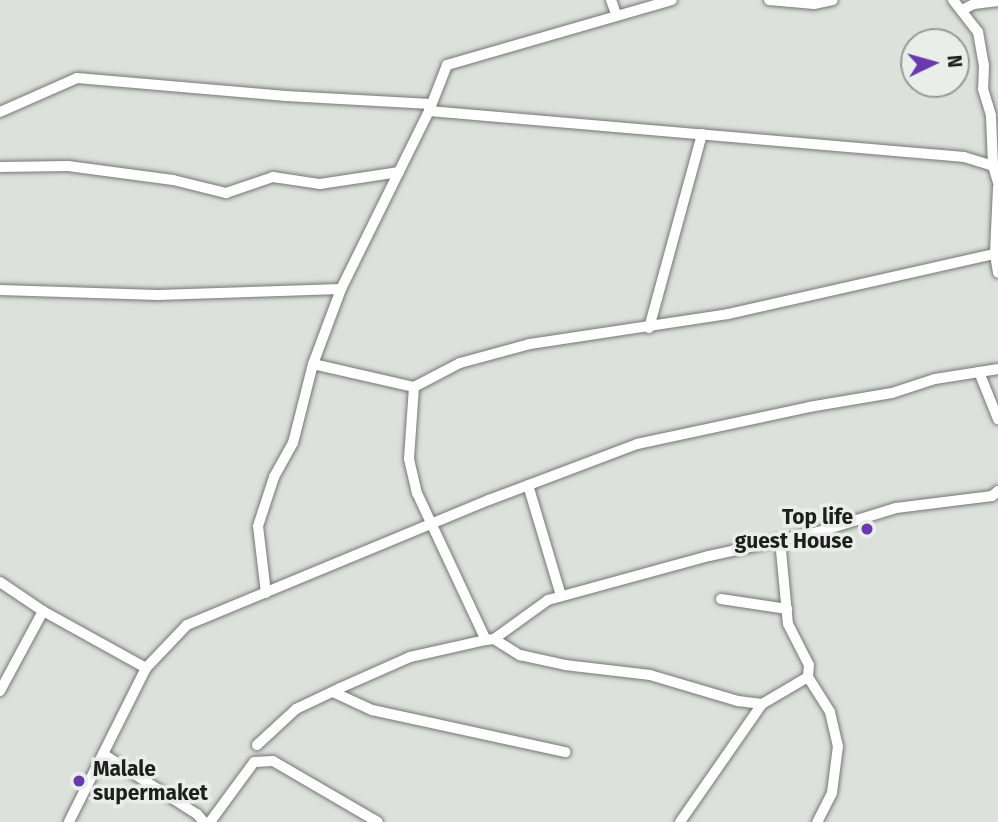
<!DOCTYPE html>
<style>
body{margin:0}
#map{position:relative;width:998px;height:822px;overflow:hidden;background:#dce1db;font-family:"Fira Sans",sans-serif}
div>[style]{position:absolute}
.roads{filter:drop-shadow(0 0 2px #747873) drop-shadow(0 0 2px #747873)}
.minor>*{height:10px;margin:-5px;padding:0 5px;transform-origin:5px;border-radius:5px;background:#fff}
.dots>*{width:19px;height:19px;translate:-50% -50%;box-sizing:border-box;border:4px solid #e9eee8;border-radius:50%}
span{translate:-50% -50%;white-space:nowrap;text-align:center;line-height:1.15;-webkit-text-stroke:7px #e9eee8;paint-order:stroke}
.poi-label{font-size:21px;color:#1e1f1d;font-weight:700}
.right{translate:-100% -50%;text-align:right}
.left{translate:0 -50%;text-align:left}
.north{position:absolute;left:900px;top:28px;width:70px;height:70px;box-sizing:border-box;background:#e9eee8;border:2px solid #989b97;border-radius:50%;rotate:85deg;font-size:19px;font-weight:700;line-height:28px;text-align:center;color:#1e1f1d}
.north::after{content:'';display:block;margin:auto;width:24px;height:32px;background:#6a38af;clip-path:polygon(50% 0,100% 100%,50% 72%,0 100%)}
</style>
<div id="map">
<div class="roads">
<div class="minor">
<i style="left:611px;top:0;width:15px;rotate:70deg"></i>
<i style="left:769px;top:0;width:45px;rotate:5.1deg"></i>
<i style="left:814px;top:4px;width:19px;rotate:-12deg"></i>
<i style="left:953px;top:0;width:41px;rotate:52deg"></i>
<i style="left:978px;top:32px;width:34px;rotate:80deg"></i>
<i style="left:984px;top:65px;width:24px;rotate:92deg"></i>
<i style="left:983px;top:89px;width:28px;rotate:73deg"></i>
<i style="left:991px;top:116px;width:50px;rotate:87.7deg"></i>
<i style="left:993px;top:166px;width:5px;rotate:11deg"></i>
<i style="left:962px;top:10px;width:13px;rotate:-27deg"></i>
<i style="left:974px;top:4px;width:24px;rotate:-7deg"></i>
<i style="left:429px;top:111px;width:537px;rotate:4.91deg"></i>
<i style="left:964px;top:157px;width:30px;rotate:17deg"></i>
<i style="left:993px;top:166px;width:17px;rotate:73deg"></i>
<i style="left:0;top:112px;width:84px;rotate:-23.8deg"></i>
<i style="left:77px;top:78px;width:210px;rotate:4.9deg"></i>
<i style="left:286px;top:96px;width:145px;rotate:3.2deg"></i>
<i style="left:0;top:167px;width:68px;rotate:-0.8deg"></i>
<i style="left:68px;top:166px;width:106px;rotate:7.6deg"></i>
<i style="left:173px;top:180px;width:55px;rotate:13.8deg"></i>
<i style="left:226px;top:193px;width:50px;rotate:-18.8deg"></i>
<i style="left:273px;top:177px;width:48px;rotate:8.5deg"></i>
<i style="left:320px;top:184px;width:80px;rotate:-8.6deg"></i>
<i style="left:998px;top:187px;width:67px;rotate:92.6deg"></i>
<i style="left:995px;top:254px;width:19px;rotate:81deg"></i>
<i style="left:0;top:290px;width:158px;rotate:1.8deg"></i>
<i style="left:158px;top:295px;width:183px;rotate:-1.9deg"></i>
<i style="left:649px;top:328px;width:201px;rotate:-74.7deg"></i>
<i style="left:313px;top:364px;width:104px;rotate:12.8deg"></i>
<i style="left:414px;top:387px;width:52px;rotate:-27.6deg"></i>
<i style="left:460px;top:363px;width:73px;rotate:-15.2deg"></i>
<i style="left:530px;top:344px;width:200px;rotate:-8.6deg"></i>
<i style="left:728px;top:314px;width:274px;rotate:-12.7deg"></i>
<i style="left:979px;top:372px;width:51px;rotate:68deg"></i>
<i style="left:414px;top:387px;width:72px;rotate:94deg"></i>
<i style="left:409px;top:459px;width:35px;rotate:77deg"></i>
<i style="left:417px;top:493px;width:162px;rotate:64.9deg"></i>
<i style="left:486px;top:640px;width:8px;rotate:-7deg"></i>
<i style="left:494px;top:639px;width:31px;rotate:32deg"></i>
<i style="left:520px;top:655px;width:46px;rotate:12.5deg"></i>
<i style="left:565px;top:665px;width:86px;rotate:6.7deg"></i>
<i style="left:650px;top:675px;width:92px;rotate:16.5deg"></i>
<i style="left:738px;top:701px;width:24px;rotate:7deg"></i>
<i style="left:762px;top:704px;width:53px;rotate:-30.4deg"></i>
<i style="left:808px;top:677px;width:41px;rotate:57.8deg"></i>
<i style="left:830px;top:712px;width:35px;rotate:77deg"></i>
<i style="left:838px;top:746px;width:47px;rotate:97.3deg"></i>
<i style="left:832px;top:793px;width:33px;rotate:117deg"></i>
<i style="left:528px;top:485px;width:116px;rotate:73.4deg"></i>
<i style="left:780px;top:540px;width:84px;rotate:84.6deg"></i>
<i style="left:788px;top:624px;width:46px;rotate:62.9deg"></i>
<i style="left:809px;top:665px;width:12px;rotate:95deg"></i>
<i style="left:0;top:582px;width:52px;rotate:34deg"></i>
<i style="left:266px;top:593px;width:67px;rotate:-96.8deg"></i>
<i style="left:258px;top:526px;width:52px;rotate:-71.9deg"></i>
<i style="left:274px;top:477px;width:39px;rotate:-61deg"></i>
<i style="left:293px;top:443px;width:81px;rotate:-75.8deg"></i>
<i style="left:313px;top:364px;width:80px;rotate:-69.5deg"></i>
<i style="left:341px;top:289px;width:199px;rotate:-63.7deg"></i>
<i style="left:429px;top:111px;width:49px;rotate:-68.6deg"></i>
<i style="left:447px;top:65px;width:234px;rotate:-16.1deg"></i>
<i style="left:721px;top:599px;width:67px;rotate:8.6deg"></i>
<i style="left:494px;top:639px;width:67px;rotate:-35.8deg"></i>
<i style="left:548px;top:600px;width:167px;rotate:-15.3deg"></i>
<i style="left:709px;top:556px;width:112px;rotate:-12.4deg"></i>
<i style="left:818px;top:532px;width:82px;rotate:-17.1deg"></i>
<i style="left:896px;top:508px;width:97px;rotate:-7.1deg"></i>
<i style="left:992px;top:496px;width:8px;rotate:-40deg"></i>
<i style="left:146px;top:668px;width:59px;rotate:-46.4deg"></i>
<i style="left:187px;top:625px;width:327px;rotate:-22.5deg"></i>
<i style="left:489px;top:500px;width:158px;rotate:-20.7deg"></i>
<i style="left:637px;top:444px;width:176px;rotate:-12.1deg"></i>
<i style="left:809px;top:407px;width:84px;rotate:-9.6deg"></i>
<i style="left:892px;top:393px;width:45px;rotate:-18deg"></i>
<i style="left:935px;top:379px;width:64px;rotate:-9deg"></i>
<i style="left:0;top:691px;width:91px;rotate:-61.7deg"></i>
<i style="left:43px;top:611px;width:118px;rotate:29deg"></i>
<i style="left:146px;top:668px;width:172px;rotate:116.6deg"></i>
<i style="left:335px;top:693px;width:41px;rotate:24.7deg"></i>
<i style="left:372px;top:710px;width:198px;rotate:12.3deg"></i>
<i style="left:257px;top:745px;width:53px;rotate:-42.7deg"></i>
<i style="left:296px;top:709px;width:49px;rotate:-25.5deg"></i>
<i style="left:340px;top:688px;width:77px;rotate:-23.9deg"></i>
<i style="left:410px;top:657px;width:78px;rotate:-12.6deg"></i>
<i style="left:103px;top:754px;width:112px;rotate:32.6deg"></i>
<i style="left:197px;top:814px;width:11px;rotate:49deg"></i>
<i style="left:210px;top:822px;width:74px;rotate:-53.7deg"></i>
<i style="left:254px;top:762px;width:19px;rotate:-3deg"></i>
<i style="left:273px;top:761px;width:121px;rotate:30.2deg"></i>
<i style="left:680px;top:822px;width:144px;rotate:-55.2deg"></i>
</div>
</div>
<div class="dots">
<i style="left:867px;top:529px;background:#6a38af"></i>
<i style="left:79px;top:781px;background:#6a38af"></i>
</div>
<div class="poi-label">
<span class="right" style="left:853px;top:529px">Top life<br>guest House</span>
<span class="left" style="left:93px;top:781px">Malale<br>supermaket</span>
</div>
<div class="north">N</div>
</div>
